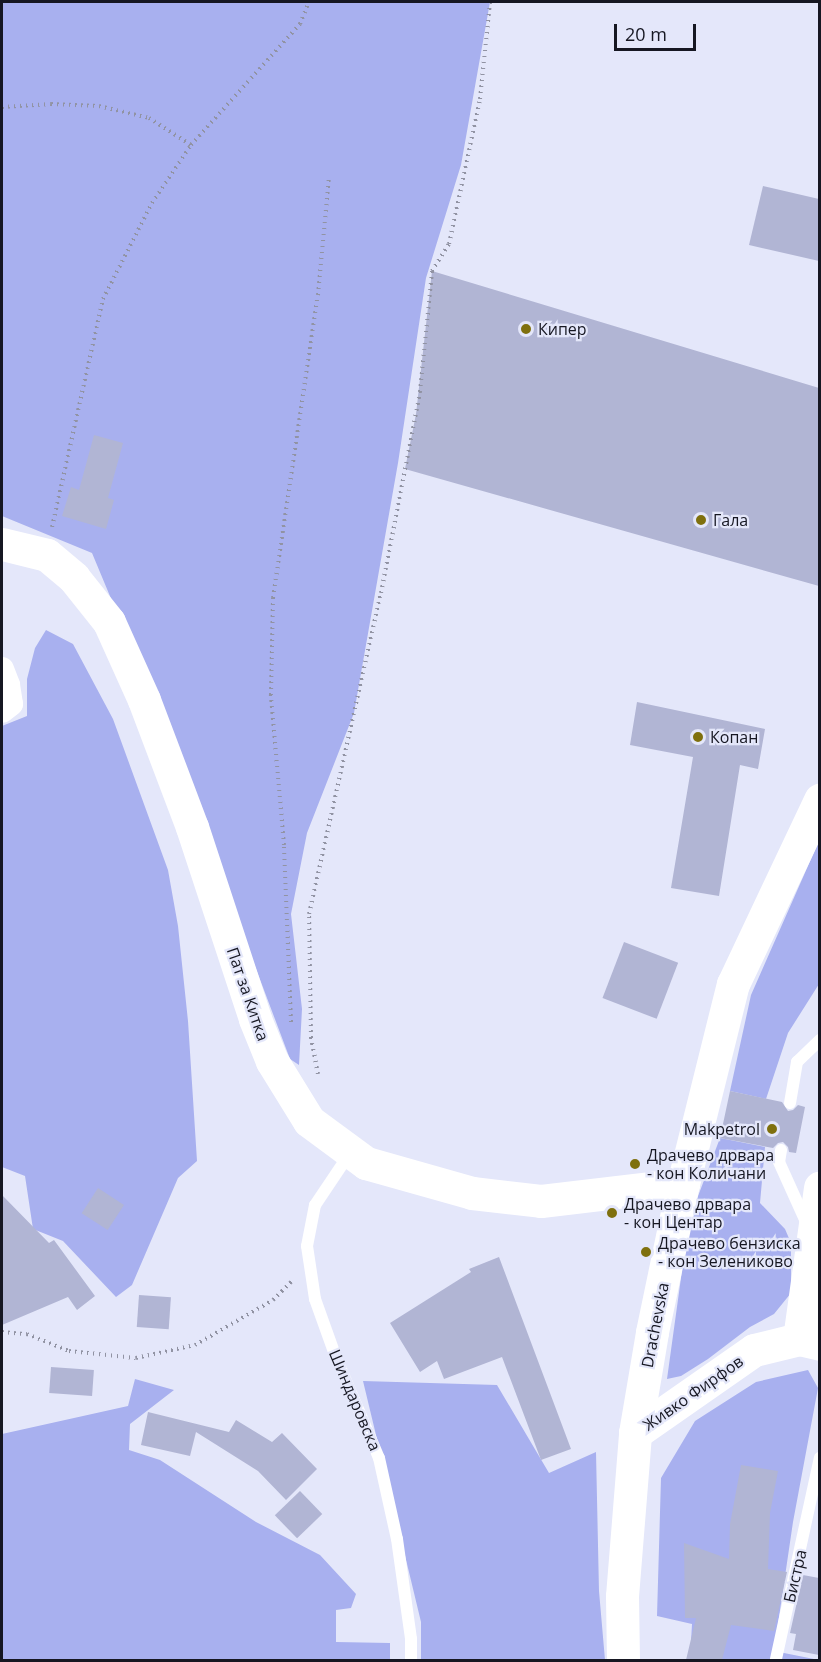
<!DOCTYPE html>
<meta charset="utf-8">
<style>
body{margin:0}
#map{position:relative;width:821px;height:1662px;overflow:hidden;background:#e4e7fa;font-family:"Open Sans",sans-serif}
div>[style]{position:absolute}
.green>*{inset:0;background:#a8b0ef}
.building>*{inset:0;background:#b1b5d4;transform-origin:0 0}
.path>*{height:4px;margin-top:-2px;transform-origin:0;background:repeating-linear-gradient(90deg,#9193a3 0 1.5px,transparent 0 6px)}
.lane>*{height:12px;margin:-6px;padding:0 6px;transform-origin:6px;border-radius:6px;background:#fff}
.street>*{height:24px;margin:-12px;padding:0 12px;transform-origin:12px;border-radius:12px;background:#fff}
.secondary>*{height:33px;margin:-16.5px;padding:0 16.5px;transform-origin:16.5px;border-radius:16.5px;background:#fff}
.dots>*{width:16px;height:16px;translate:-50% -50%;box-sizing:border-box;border:3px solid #e4e7fa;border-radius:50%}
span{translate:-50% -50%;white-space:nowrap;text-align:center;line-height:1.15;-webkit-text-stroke:4.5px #e4e7fa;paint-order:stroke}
.poi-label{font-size:16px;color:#161722}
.left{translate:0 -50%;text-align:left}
.right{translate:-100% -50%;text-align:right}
.street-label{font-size:16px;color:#161722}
.frame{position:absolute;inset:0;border:3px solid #161722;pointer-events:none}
.scale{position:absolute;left:614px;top:24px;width:82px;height:27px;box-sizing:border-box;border:3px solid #161722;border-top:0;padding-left:8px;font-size:18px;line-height:21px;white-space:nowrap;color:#161722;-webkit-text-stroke:4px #e4e7fa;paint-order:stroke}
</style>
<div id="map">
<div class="green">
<i style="clip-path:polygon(2px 2px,490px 2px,461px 165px,426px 278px,398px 463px,354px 713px,307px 833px,291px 914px,302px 1009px,299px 1065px,290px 1059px,167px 733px,92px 553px,2px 516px)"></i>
<i style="clip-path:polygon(46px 630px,73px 644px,113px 719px,168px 870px,178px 926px,188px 1021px,197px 1161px,178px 1178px,132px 1285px,116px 1297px,63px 1241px,33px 1229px,25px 1176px,2px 1167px,2px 726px,27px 716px,27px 679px,35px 648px)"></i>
<i style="clip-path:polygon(819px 841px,819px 984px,788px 1033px,766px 1099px,730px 1091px,751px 995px)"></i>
<i style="clip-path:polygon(720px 1138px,765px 1147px,760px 1203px,785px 1229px,791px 1243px,791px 1293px,774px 1314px,750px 1327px,708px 1359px,681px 1376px,667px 1379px,689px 1220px)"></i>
<i style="clip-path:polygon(808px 1370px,818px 1388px,793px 1522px,774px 1651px,819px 1660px,690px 1660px,692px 1624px,657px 1616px,661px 1478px,695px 1421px,756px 1382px)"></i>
<i style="clip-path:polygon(135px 1379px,174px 1390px,130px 1424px,129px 1450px,160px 1460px,256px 1522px,320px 1555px,356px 1594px,351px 1608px,336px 1610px,336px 1642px,390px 1643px,390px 1660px,2px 1660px,2px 1434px,128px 1406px)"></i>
<i style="clip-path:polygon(363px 1381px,497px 1385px,549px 1473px,596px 1452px,599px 1591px,605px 1660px,421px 1660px,421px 1622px)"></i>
</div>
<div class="building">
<i style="clip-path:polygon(763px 186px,819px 199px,819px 261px,749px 245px)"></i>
<i style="clip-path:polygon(432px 271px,819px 388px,819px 586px,405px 469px,416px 414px)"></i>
<i style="clip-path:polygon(94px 435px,123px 443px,108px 498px,114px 500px,106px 529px,62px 516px,71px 487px,79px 490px)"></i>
<i style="clip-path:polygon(637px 702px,765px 729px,758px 769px,740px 765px,719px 896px,671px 888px,693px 757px,630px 745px)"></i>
<i style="left:624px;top:942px;width:58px;height:60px;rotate:21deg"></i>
<i style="clip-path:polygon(730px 1091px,782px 1102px,788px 1111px,793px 1110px,798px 1105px,805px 1107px,796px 1153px,789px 1152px,788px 1147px,783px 1142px,778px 1143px,773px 1148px,720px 1138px)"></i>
<i style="left:98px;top:1188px;width:31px;height:30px;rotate:33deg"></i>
<i style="clip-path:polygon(2px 1195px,49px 1243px,54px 1240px,95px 1296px,77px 1310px,68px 1297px,2px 1325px)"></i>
<i style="clip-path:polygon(499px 1257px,571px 1449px,541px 1460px,502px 1357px,444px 1379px,437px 1361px,420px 1372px,390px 1323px,471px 1272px,469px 1269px)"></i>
<i style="left:139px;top:1295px;width:32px;height:32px;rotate:4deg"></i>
<i style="left:51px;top:1367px;width:43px;height:26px;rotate:4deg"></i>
<i style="clip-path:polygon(148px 1412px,229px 1432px,236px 1420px,272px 1442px,282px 1433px,317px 1469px,286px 1500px,258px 1471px,196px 1432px,190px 1456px,141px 1445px)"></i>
<i style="clip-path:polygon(741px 1465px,778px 1471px,770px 1513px,768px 1569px,787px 1572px,774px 1631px,731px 1625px,722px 1660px,686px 1660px,696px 1618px,685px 1618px,684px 1543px,729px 1559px,730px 1524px)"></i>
<i style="left:300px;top:1491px;width:32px;height:35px;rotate:46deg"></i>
<i style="clip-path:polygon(803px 1575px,819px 1578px,819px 1655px,793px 1650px,796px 1634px,790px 1633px)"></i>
</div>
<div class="path">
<i style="left:2px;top:107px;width:49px;rotate:-3.5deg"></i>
<i style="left:51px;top:104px;width:48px;rotate:2.4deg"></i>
<i style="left:99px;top:106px;width:51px;rotate:13.5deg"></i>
<i style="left:149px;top:118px;width:50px;rotate:32.7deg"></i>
<i style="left:52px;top:527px;width:234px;rotate:-77.4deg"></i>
<i style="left:103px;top:299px;width:108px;rotate:-63deg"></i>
<i style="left:152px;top:203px;width:70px;rotate:-56.1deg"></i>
<i style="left:191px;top:145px;width:163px;rotate:-48deg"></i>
<i style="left:300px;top:24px;width:24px;rotate:-68deg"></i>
<i style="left:291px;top:1022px;width:177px;rotate:-92.3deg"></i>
<i style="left:284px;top:845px;width:151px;rotate:-95deg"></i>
<i style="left:271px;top:695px;width:97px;rotate:-88.8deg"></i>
<i style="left:273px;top:598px;width:306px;rotate:-81.6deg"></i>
<i style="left:318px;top:295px;width:119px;rotate:-84.7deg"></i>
<i style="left:318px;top:1074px;width:37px;rotate:-101deg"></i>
<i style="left:311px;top:1038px;width:124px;rotate:-90.9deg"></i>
<i style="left:309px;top:914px;width:329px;rotate:-77.4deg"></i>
<i style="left:381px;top:593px;width:205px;rotate:-79deg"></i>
<i style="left:420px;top:392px;width:122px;rotate:-84.3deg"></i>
<i style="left:432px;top:271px;width:32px;rotate:-58deg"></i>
<i style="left:449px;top:244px;width:148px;rotate:-77.9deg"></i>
<i style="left:480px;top:99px;width:98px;rotate:-84.1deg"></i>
<i style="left:2px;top:1332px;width:25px;rotate:5deg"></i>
<i style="left:27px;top:1334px;width:45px;rotate:22deg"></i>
<i style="left:69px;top:1351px;width:67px;rotate:6deg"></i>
<i style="left:136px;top:1358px;width:60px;rotate:-12.4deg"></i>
<i style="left:195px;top:1345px;width:90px;rotate:-30deg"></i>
<i style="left:273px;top:1300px;width:27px;rotate:-45deg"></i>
</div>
<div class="lane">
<i style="left:790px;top:1103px;width:42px;rotate:-80.3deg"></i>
<i style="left:797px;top:1062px;width:32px;rotate:-44deg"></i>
<i style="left:781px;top:1150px;width:12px;rotate:99deg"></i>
<i style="left:779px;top:1162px;width:68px;rotate:65.7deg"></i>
<i style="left:350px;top:1153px;width:63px;rotate:123.9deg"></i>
<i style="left:315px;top:1205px;width:42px;rotate:101deg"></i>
<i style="left:307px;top:1246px;width:54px;rotate:81.4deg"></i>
<i style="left:315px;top:1299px;width:59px;rotate:70.3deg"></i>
<i style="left:335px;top:1355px;width:112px;rotate:66.9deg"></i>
<i style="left:379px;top:1458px;width:83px;rotate:77.5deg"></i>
<i style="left:397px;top:1539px;width:101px;rotate:82deg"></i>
<i style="left:411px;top:1639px;width:21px;rotate:90deg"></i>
<i style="left:776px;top:1659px;width:206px;rotate:-77.7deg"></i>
</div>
<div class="street">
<i style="left:2px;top:669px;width:17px;rotate:69deg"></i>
<i style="left:8px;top:685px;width:19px;rotate:81deg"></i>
<i style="left:11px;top:704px;width:11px;rotate:142deg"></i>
</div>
<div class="secondary">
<i style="left:2px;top:544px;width:46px;rotate:13.7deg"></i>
<i style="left:47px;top:555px;width:35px;rotate:40deg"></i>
<i style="left:74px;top:578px;width:56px;rotate:51.5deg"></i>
<i style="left:109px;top:622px;width:85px;rotate:65.8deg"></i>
<i style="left:144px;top:700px;width:136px;rotate:69.3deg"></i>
<i style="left:192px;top:827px;width:202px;rotate:71.8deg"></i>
<i style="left:255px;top:1019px;width:45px;rotate:68deg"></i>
<i style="left:272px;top:1061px;width:70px;rotate:58.3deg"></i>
<i style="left:309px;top:1121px;width:71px;rotate:36.4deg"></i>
<i style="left:366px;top:1163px;width:110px;rotate:15.8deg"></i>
<i style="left:472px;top:1193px;width:69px;rotate:6.6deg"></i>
<i style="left:541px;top:1201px;width:143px;rotate:-6.8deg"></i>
<i style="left:799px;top:1339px;width:153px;rotate:-82.1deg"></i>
<i style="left:635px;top:1433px;width:145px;rotate:-34.9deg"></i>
<i style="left:754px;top:1350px;width:46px;rotate:-13.7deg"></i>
<i style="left:799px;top:1339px;width:22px;rotate:13deg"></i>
<i style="left:623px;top:1660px;width:64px;rotate:-90.9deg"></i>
<i style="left:622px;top:1596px;width:164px;rotate:-85.4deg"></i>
<i style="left:635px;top:1433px;width:102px;rotate:-80.4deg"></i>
<i style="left:652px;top:1332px;width:151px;rotate:-78.2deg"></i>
<i style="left:683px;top:1184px;width:206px;rotate:-76deg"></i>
<i style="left:733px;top:984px;width:204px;rotate:-64.7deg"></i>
</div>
<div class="dots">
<i style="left:526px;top:329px;background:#7f700e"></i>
<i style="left:701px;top:520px;background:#7f700e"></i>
<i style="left:698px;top:737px;background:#7f700e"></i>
<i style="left:772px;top:1129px;background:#7f700e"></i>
<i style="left:635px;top:1164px;background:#7f700e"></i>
<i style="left:612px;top:1213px;background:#7f700e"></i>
<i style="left:646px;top:1252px;background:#7f700e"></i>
</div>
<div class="poi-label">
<span class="left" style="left:538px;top:329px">Кипер</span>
<span class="left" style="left:713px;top:520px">Гала</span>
<span class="left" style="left:710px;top:737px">Копан</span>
<span class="right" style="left:760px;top:1129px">Makpetrol</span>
<span class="left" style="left:647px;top:1164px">Драчево дрвара<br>- кон Количани</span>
<span class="left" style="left:624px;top:1213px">Драчево дрвара<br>- кон Центар</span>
<span class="left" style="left:658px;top:1252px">Драчево бензиска<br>- кон Зелениково</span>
</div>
<div class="street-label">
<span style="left:248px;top:994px;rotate:71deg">Пат за Китка</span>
<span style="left:655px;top:1325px;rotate:-79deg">Drachevska</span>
<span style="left:693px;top:1393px;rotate:-35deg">Живко Фирфов</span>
<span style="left:355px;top:1400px;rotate:67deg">Шиндаровска</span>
<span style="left:795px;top:1576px;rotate:-77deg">Бистра</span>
</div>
<div class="frame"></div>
<div class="scale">20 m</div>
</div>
